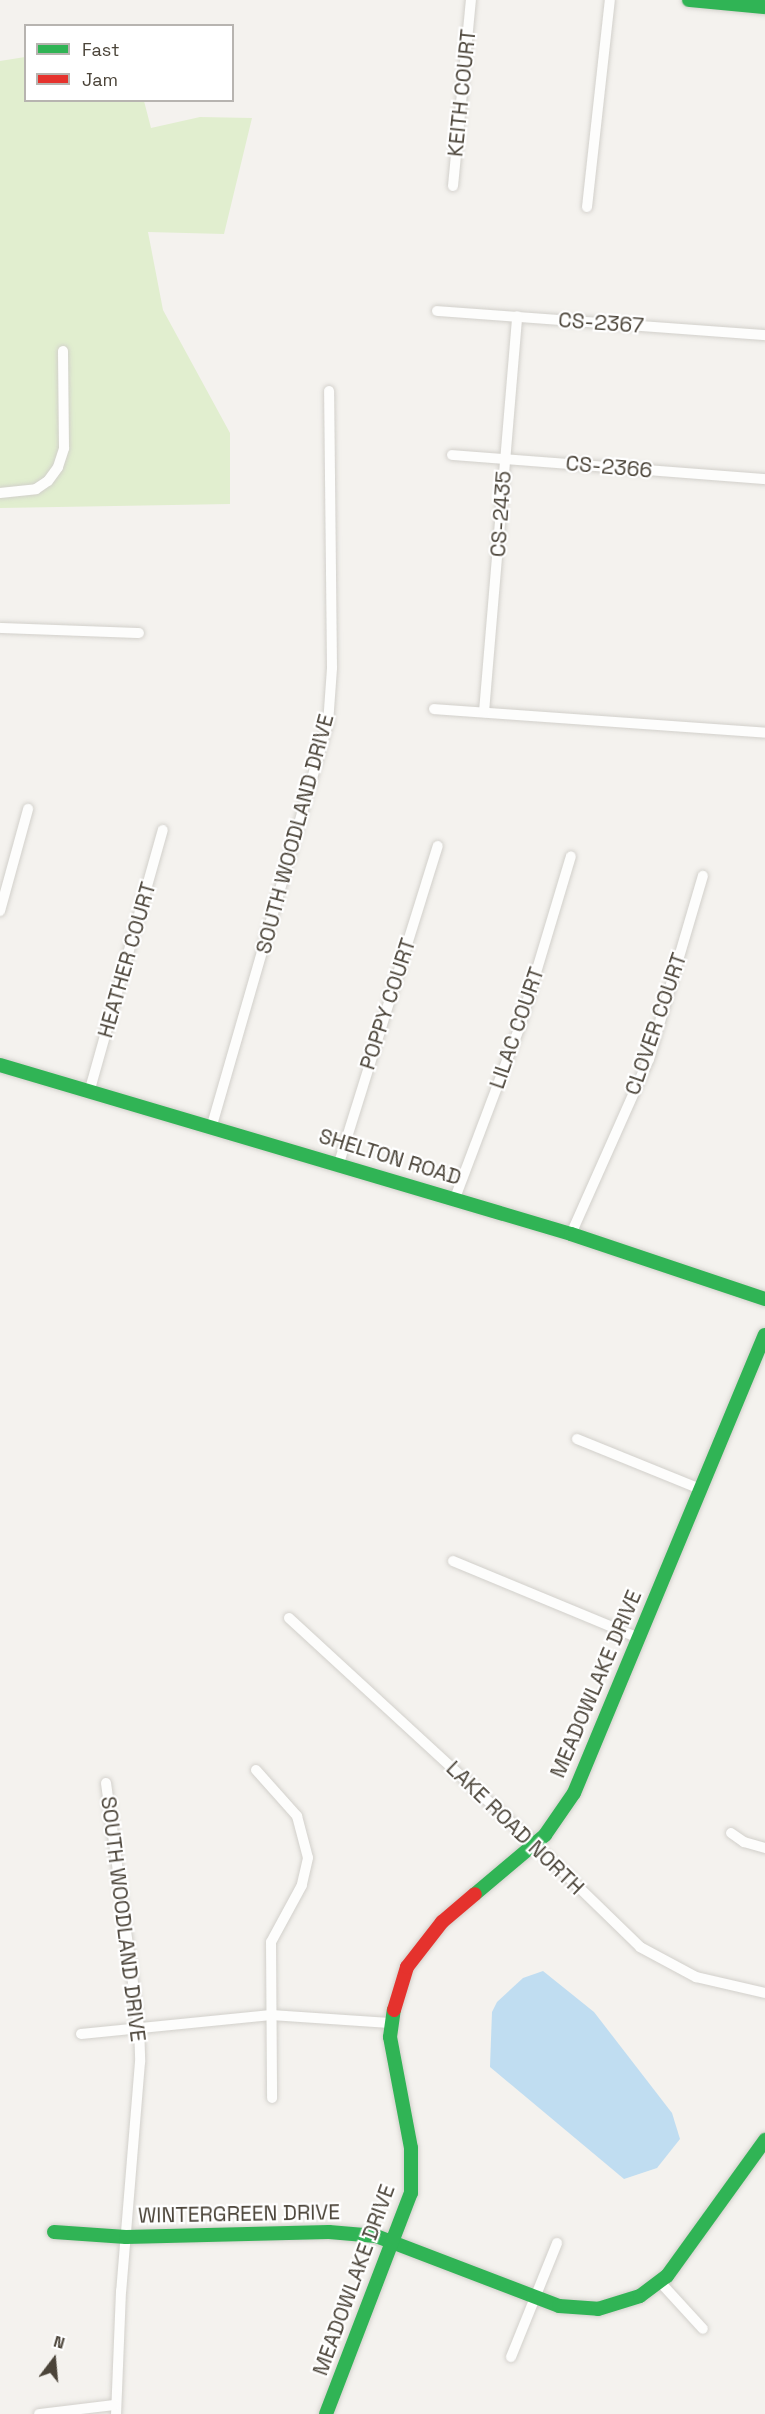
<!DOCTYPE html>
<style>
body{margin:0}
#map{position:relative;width:765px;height:2414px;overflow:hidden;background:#f4f2ee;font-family:"Space Grotesk",sans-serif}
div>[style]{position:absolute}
.green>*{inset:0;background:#e1eecf}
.water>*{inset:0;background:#c0ddf1}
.roads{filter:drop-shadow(0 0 2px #d2d0cb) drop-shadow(0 0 2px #d2d0cb)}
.street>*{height:10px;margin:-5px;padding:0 5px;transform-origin:5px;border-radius:5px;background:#fdfdfc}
.fast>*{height:14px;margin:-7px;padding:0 7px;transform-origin:7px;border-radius:7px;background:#30b455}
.jam>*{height:14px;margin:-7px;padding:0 7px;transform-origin:7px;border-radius:7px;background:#e5322d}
span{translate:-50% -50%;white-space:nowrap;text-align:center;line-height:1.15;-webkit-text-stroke:4.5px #fff;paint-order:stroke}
.street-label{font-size:21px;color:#4b4439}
.legend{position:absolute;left:24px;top:24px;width:210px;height:78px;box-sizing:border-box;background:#fff;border:2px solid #b7b4b0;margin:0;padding:8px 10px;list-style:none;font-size:18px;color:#4b4439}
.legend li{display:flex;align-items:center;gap:12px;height:30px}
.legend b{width:30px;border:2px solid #b7b4b0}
.north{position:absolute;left:24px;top:2330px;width:60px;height:60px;-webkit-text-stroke:4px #fff;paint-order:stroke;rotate:16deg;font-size:16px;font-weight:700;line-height:24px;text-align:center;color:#4b4439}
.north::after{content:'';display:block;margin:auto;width:21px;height:27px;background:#4b4439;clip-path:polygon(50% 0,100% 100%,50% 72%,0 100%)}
</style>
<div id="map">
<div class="green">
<i style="clip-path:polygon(25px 57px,26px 100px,144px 101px,151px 128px,200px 117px,252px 118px,224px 234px,148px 232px,163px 310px,230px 433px,230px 504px,0 508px,0 61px)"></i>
</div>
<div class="water">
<i style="clip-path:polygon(543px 1971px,594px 2012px,672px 2113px,680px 2139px,657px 2168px,624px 2179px,490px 2067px,492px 2012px,497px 2002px,523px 1978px)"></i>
</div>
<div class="roads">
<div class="street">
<i style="left:453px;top:186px;width:187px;rotate:-84.5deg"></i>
<i style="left:587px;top:207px;width:208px;rotate:-83.7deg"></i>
<i style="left:437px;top:311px;width:329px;rotate:4.2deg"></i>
<i style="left:452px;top:455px;width:314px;rotate:4.4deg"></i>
<i style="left:0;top:493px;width:36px;rotate:-6deg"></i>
<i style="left:36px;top:489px;width:14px;rotate:-34deg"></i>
<i style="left:48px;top:481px;width:17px;rotate:-54deg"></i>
<i style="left:58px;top:467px;width:20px;rotate:-72deg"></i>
<i style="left:64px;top:448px;width:97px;rotate:-90.6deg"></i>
<i style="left:0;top:628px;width:139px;rotate:2.1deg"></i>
<i style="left:434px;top:709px;width:332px;rotate:4.1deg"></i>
<i style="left:484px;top:712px;width:397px;rotate:-85.2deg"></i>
<i style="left:0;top:911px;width:106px;rotate:-74.6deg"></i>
<i style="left:90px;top:1089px;width:269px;rotate:-74.3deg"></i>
<i style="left:212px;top:1125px;width:417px;rotate:-73.9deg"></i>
<i style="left:328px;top:724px;width:56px;rotate:-85.9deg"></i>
<i style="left:332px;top:668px;width:277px;rotate:-90.6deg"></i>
<i style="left:339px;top:1163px;width:332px;rotate:-72.7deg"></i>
<i style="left:455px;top:1198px;width:184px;rotate:-69.3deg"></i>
<i style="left:520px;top:1026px;width:177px;rotate:-73.3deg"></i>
<i style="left:571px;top:1234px;width:192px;rotate:-66deg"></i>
<i style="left:649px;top:1059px;width:191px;rotate:-73.6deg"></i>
<i style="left:577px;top:1439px;width:133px;rotate:22.1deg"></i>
<i style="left:453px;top:1561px;width:201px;rotate:22.5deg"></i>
<i style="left:289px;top:1618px;width:319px;rotate:42.6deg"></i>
<i style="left:524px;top:1834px;width:162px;rotate:44.2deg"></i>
<i style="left:640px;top:1947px;width:64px;rotate:28.2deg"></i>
<i style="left:696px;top:1977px;width:71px;rotate:13.1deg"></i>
<i style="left:256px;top:1770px;width:62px;rotate:48.3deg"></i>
<i style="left:297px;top:1816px;width:43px;rotate:75.3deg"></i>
<i style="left:308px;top:1858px;width:28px;rotate:103deg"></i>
<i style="left:302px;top:1885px;width:65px;rotate:118.5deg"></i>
<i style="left:271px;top:1942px;width:156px;rotate:89.6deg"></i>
<i style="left:106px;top:1783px;width:245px;rotate:82.3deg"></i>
<i style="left:139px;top:2026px;width:36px;rotate:88deg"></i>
<i style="left:140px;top:2062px;width:230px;rotate:94.7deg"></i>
<i style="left:121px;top:2291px;width:123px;rotate:92.3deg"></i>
<i style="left:731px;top:1833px;width:16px;rotate:35deg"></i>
<i style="left:744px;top:1842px;width:22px;rotate:16deg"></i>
<i style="left:81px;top:2034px;width:191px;rotate:-5.7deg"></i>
<i style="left:271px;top:2015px;width:119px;rotate:3.8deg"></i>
<i style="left:661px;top:2283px;width:62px;rotate:47.6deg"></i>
<i style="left:511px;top:2357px;width:123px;rotate:-68deg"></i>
<i style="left:39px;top:2414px;width:77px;rotate:-6.8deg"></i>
</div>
<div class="fast">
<i style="left:689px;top:0;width:76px;rotate:5.3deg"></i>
<i style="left:0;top:1065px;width:595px;rotate:16.49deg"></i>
<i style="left:571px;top:1234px;width:205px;rotate:18.5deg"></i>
<i style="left:475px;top:1894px;width:92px;rotate:-40.1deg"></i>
<i style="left:545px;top:1835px;width:51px;rotate:-55.4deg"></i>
<i style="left:574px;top:1793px;width:496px;rotate:-67.4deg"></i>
<i style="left:54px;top:2232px;width:72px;rotate:4deg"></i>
<i style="left:126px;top:2237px;width:203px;rotate:-1.4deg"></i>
<i style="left:329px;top:2232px;width:47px;rotate:4.9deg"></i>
<i style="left:376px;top:2236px;width:196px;rotate:20.9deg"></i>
<i style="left:559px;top:2306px;width:39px;rotate:4deg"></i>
<i style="left:598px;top:2309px;width:44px;rotate:-17.2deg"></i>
<i style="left:640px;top:2296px;width:34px;rotate:-37deg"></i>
<i style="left:667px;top:2276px;width:168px;rotate:-54.2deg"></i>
<i style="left:326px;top:2414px;width:237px;rotate:-69deg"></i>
<i style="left:411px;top:2193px;width:45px;rotate:-90deg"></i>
<i style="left:411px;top:2148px;width:113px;rotate:-100.7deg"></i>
<i style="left:390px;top:2037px;width:27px;rotate:-82deg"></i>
</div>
<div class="jam">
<i style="left:394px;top:2010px;width:45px;rotate:-73.2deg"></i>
<i style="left:407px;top:1967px;width:57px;rotate:-52.1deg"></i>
<i style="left:442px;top:1922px;width:43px;rotate:-40.3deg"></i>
</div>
</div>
<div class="street-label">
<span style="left:462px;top:93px;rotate:-84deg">KEITH COURT</span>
<span style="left:601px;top:323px;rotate:4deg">CS-2367</span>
<span style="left:609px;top:467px;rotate:5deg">CS-2366</span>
<span style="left:501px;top:514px;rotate:-86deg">CS-2435</span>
<span style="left:295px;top:834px;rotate:-75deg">SOUTH WOODLAND DRIVE</span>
<span style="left:127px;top:960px;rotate:-74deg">HEATHER COURT</span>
<span style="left:388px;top:1004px;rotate:-72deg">POPPY COURT</span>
<span style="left:656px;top:1024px;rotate:-71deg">CLOVER COURT</span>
<span style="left:517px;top:1028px;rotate:-71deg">LILAC COURT</span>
<span style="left:390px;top:1157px;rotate:17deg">SHELTON ROAD</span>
<span style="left:596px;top:1684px;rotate:-67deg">MEADOWLAKE DRIVE</span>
<span style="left:515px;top:1828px;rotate:44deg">LAKE ROAD NORTH</span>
<span style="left:123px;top:1919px;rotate:83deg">SOUTH WOODLAND DRIVE</span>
<span style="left:239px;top:2214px;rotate:-1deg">WINTERGREEN DRIVE</span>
<span style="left:354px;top:2280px;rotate:-70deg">MEADOWLAKE DRIVE</span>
</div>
<ul class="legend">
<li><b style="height:8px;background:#30b455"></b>Fast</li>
<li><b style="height:8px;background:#e5322d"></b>Jam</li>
</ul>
<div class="north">N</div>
</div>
